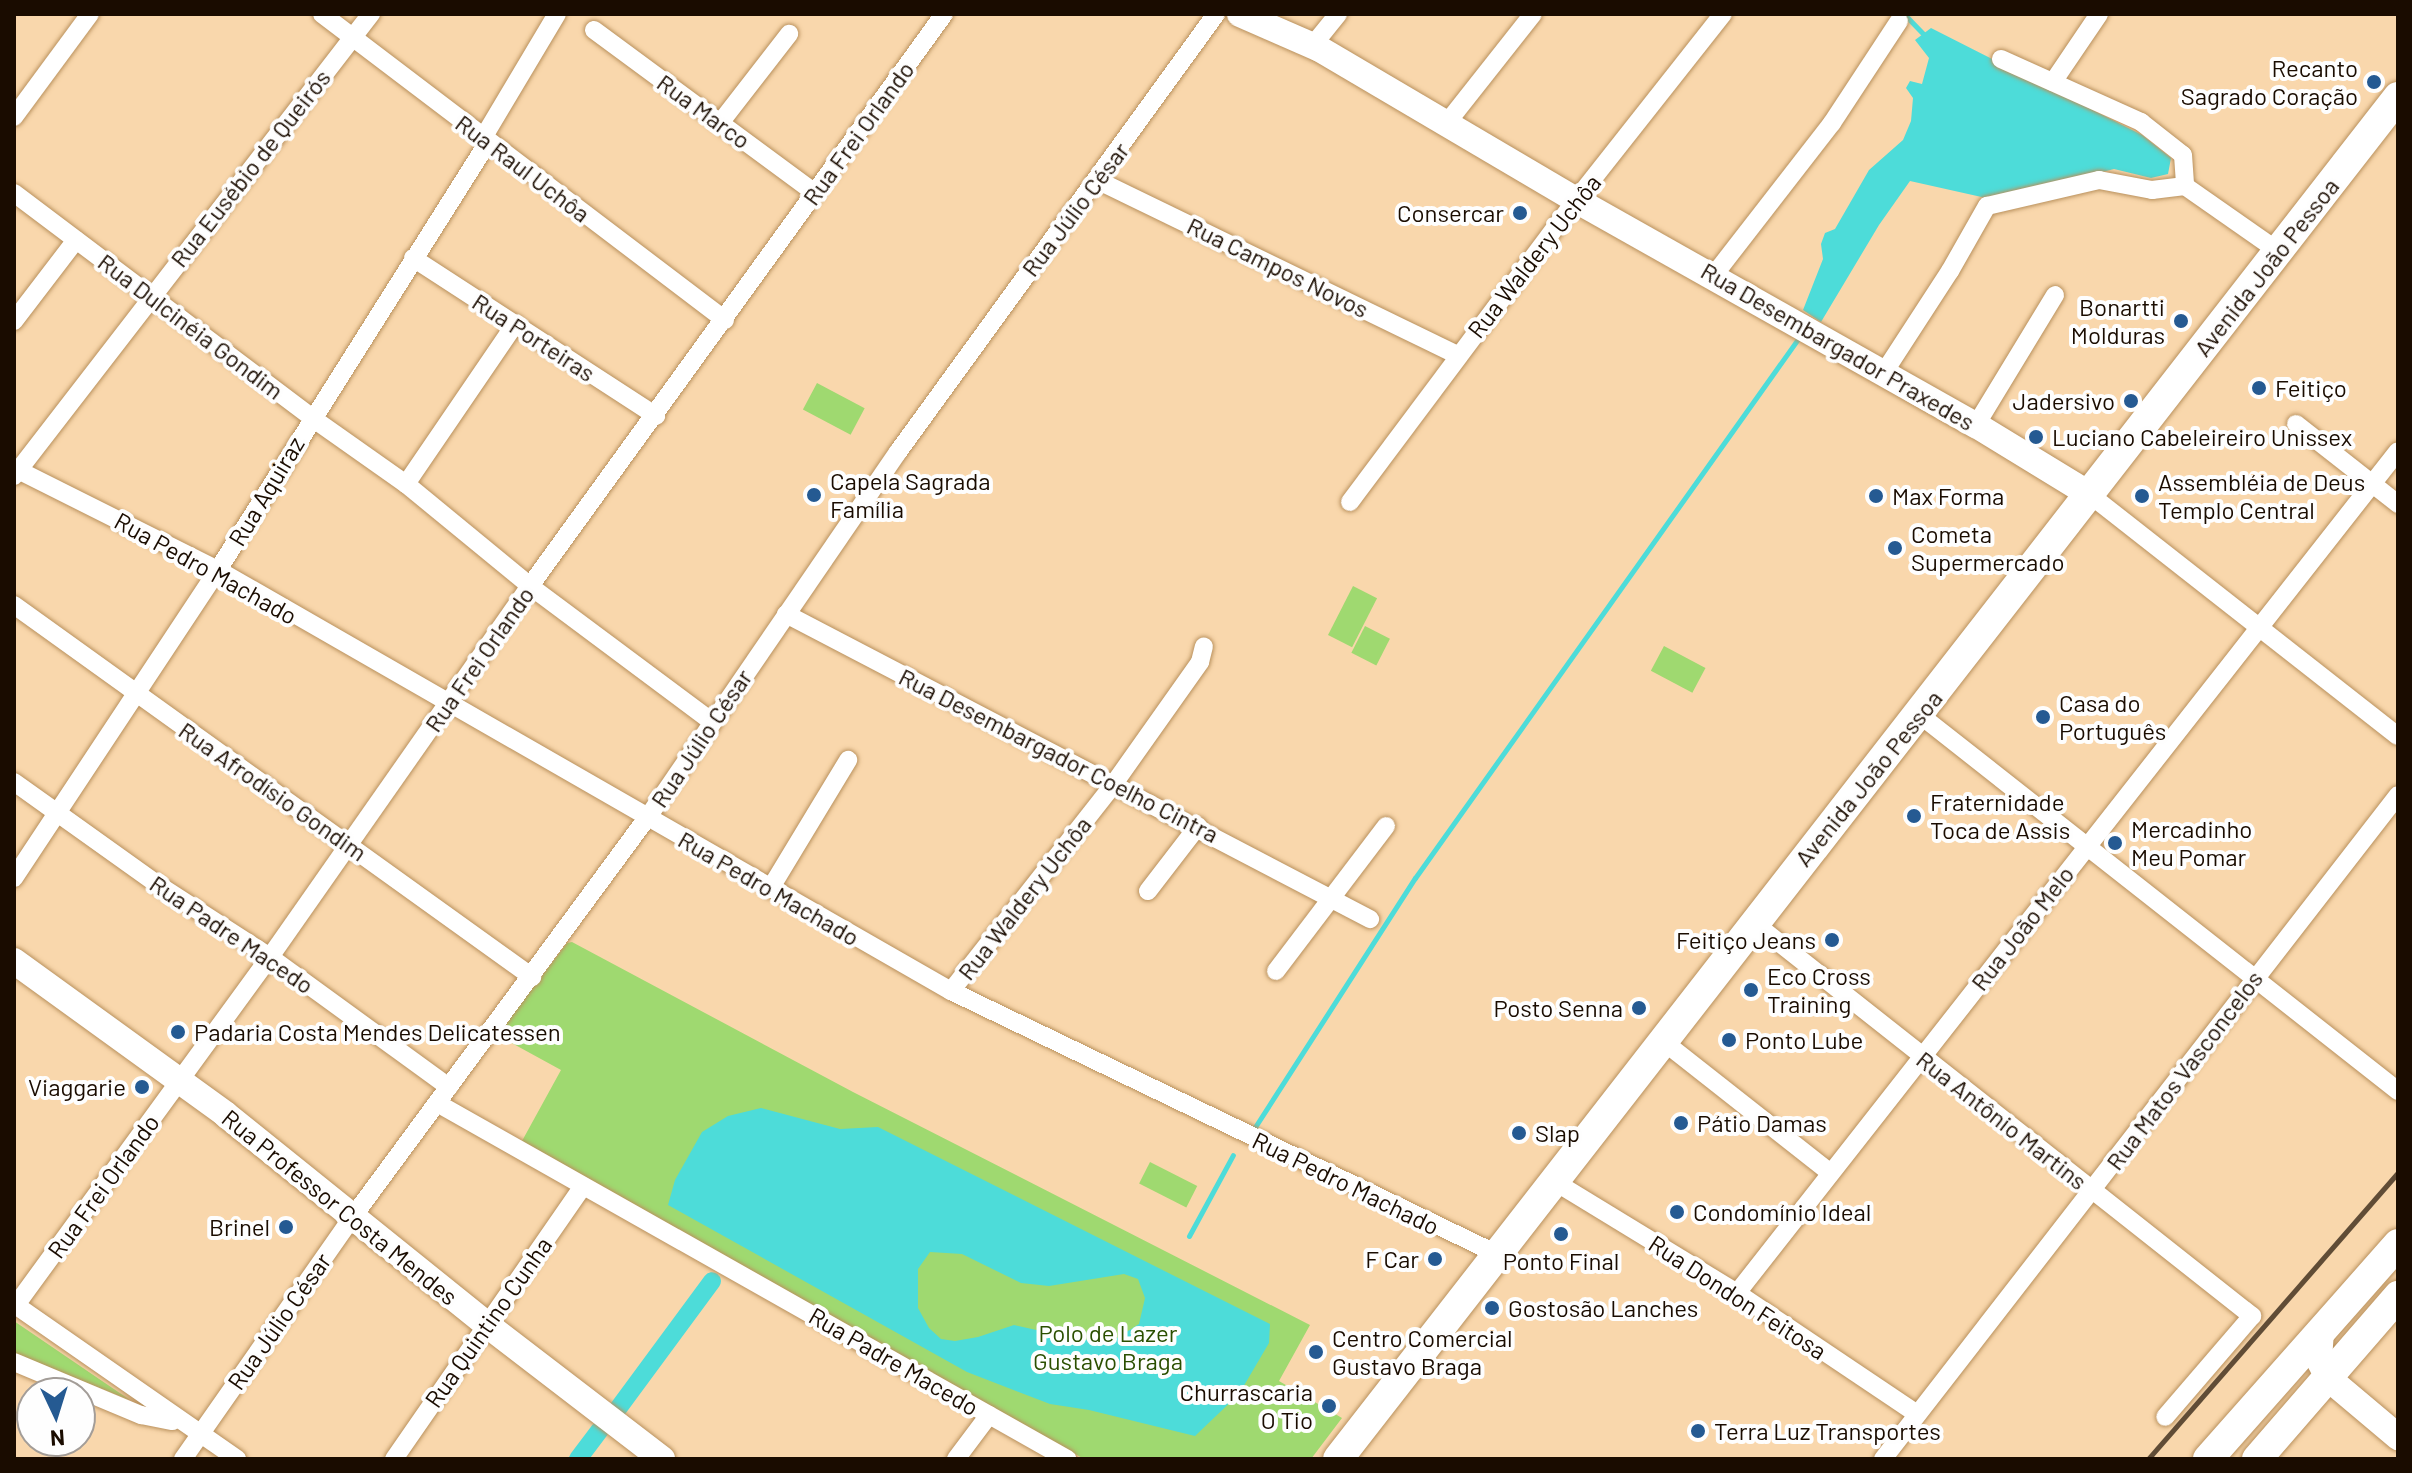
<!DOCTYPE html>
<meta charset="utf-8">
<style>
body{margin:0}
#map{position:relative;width:2412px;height:1473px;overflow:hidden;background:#f9d7ac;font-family:Barlow,sans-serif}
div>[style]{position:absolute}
.green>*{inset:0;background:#9fd970;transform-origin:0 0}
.water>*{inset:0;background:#4ddcd9}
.stream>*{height:5px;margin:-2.5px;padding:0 2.5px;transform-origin:2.5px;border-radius:2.5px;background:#4ddcd9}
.canal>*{height:18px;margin:-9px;padding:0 9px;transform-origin:9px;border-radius:9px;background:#4ddcd9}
.roads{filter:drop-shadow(0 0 2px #b9915d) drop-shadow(0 0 2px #b9915d)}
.street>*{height:18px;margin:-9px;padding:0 9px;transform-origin:9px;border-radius:9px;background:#fff}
.secondary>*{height:26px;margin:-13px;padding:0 13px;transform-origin:13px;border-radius:13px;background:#fff}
.primary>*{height:30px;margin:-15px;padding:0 15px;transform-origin:15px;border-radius:15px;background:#fff}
.rail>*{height:5px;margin:-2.5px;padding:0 2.5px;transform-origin:2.5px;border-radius:2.5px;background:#604c36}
.dots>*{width:22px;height:22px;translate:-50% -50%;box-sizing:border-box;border:4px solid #fefefe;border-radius:50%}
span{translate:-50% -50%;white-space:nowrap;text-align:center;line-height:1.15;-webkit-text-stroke:8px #fefefe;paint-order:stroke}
.poi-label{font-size:24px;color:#1a0c00}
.right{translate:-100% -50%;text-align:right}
.left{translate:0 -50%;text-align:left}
.street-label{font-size:24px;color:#1a0c00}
.park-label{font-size:24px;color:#2b4f00}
.frame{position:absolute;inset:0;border:16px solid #1a0c00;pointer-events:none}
.north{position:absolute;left:16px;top:1377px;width:80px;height:80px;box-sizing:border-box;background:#fefefe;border:2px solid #a39d98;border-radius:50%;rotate:176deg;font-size:22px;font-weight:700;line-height:32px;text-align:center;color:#1a0c00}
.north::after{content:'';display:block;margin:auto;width:28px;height:36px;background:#255a92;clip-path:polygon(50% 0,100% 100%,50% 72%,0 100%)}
</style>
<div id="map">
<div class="green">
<i style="left:817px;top:383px;width:54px;height:30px;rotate:28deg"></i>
<i style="left:1353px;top:586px;width:27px;height:55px;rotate:27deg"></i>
<i style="left:1365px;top:626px;width:28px;height:30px;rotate:27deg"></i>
<i style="left:1664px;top:646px;width:47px;height:28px;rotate:28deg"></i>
<i style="clip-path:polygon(572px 942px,853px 1092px,1310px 1325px,1279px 1381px,1342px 1418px,1311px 1459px,1084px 1459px,522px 1141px,561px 1070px,497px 1035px,567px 943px)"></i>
<i style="left:1150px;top:1162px;width:53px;height:24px;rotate:27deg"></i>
<i style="clip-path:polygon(14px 1321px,130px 1400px,14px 1354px)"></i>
</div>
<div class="water">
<i style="clip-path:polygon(1931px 28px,2142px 135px,2171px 158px,2168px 174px,2151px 178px,2114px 169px,1995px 200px,1910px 181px,1879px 225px,1821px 322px,1803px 310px,1823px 259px,1821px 244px,1825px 233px,1835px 229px,1869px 170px,1903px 140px,1911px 121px,1913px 98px,1906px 88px,1910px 81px,1922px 84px,1929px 58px,1915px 40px)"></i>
<i style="clip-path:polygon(evenodd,761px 1108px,840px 1129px,878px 1127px,1270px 1324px,1269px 1343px,1239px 1394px,1195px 1436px,1089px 1410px,1050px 1404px,967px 1372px,668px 1205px,675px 1180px,702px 1132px,728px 1116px,761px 1108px,930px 1252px,962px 1254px,1021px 1283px,1049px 1286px,1124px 1274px,1138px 1279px,1145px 1298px,1139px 1324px,1117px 1338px,1082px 1340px,1014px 1325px,978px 1337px,955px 1341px,941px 1339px,929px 1328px,918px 1308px,918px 1269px,930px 1252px)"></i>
</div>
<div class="stream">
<i style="left:1904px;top:14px;width:30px;rotate:46deg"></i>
<i style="left:1255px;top:1127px;width:296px;rotate:-57.3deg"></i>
<i style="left:1415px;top:878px;width:665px;rotate:-54.61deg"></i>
<i style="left:1189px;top:1236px;width:92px;rotate:-61.5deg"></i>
</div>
<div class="canal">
<i style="left:617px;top:1410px;width:160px;rotate:-53.6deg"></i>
<i style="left:578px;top:1459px;width:36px;rotate:-53deg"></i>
</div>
<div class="roads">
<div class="street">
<i style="left:322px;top:14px;width:506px;rotate:37.21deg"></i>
<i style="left:594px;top:30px;width:275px;rotate:36.4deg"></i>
<i style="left:1313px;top:45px;width:40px;rotate:-51deg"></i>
<i style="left:2001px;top:59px;width:154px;rotate:24.2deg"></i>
<i style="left:2141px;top:122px;width:53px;rotate:38.2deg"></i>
<i style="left:2183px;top:155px;width:31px;rotate:86deg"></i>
<i style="left:2185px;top:186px;width:113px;rotate:35deg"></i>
<i style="left:2053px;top:82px;width:82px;rotate:-55.9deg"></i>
<i style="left:14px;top:117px;width:128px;rotate:-53.6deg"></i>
<i style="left:720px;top:123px;width:113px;rotate:-52.2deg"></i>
<i style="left:1446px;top:124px;width:140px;rotate:-51.7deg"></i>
<i style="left:483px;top:138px;width:144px;rotate:-59.2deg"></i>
<i style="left:1097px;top:180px;width:401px;rotate:25.9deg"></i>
<i style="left:14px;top:193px;width:372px;rotate:37deg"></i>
<i style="left:311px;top:417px;width:116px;rotate:35.2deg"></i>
<i style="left:406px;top:484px;width:161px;rotate:39.4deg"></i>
<i style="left:530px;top:586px;width:226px;rotate:36.7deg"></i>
<i style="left:413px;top:258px;width:290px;rotate:33deg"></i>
<i style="left:1714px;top:275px;width:192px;rotate:-52.2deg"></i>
<i style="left:1832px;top:123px;width:122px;rotate:-56.7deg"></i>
<i style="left:14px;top:321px;width:102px;rotate:-52.6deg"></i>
<i style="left:1883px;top:374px;width:123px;rotate:-57deg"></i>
<i style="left:1950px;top:271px;width:75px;rotate:-60.4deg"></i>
<i style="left:1987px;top:206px;width:115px;rotate:-13.1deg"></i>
<i style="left:2099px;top:180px;width:54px;rotate:10.7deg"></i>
<i style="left:2152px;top:190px;width:33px;rotate:-7deg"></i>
<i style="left:2296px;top:424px;width:130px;rotate:38.1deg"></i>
<i style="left:1976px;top:425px;width:152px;rotate:-58.7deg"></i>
<i style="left:14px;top:468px;width:228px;rotate:26.6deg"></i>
<i style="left:218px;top:570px;width:845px;rotate:29.87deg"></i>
<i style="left:951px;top:991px;width:608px;rotate:25.72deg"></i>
<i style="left:14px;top:476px;width:584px;rotate:-52.31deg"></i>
<i style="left:406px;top:484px;width:194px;rotate:-55.7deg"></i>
<i style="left:2089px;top:494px;width:392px;rotate:38.1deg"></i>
<i style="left:1350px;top:502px;width:377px;rotate:-53.2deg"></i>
<i style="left:1576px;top:200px;width:237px;rotate:-51.7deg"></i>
<i style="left:14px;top:605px;width:638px;rotate:35.68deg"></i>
<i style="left:786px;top:614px;width:659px;rotate:27.58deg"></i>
<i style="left:1920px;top:715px;width:608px;rotate:38.19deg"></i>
<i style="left:14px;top:782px;width:176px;rotate:35.5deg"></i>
<i style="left:157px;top:884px;width:135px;rotate:32.9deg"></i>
<i style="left:270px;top:957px;width:221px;rotate:36deg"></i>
<i style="left:14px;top:878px;width:369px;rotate:-56.5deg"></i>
<i style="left:218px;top:570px;width:506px;rotate:-57.75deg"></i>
<i style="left:770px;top:889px;width:151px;rotate:-58.8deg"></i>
<i style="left:1148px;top:891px;width:82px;rotate:-52.4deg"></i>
<i style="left:1753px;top:922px;width:636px;rotate:38.29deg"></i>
<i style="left:2252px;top:1316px;width:133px;rotate:130.7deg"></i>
<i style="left:1276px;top:971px;width:182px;rotate:-52.8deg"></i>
<i style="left:951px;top:991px;width:262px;rotate:-51.8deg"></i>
<i style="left:1113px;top:785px;width:151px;rotate:-54.7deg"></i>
<i style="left:1200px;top:662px;width:16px;rotate:-76deg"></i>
<i style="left:1664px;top:1042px;width:210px;rotate:38.2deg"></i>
<i style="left:437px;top:1103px;width:724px;rotate:29.47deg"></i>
<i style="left:1557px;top:1183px;width:211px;rotate:31.4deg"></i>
<i style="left:1737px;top:1293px;width:217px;rotate:33.9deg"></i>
<i style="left:1737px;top:1293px;width:1070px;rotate:-51.87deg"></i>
<i style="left:14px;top:1304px;width:272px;rotate:34.8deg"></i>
<i style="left:16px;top:1305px;width:431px;rotate:-53.9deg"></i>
<i style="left:270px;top:957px;width:453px;rotate:-55deg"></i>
<i style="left:530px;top:586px;width:706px;rotate:-54.1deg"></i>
<i style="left:14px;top:1362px;width:138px;rotate:22.7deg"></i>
<i style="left:141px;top:1415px;width:32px;rotate:11deg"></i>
<i style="left:183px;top:1459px;width:294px;rotate:-55deg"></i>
<i style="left:352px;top:1218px;width:498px;rotate:-53.6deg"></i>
<i style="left:648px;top:817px;width:442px;rotate:-55.6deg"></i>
<i style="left:898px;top:452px;width:541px;rotate:-54.02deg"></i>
<i style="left:394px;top:1459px;width:332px;rotate:-55.3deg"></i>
<i style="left:956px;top:1459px;width:55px;rotate:-53.1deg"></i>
<i style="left:1883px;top:1459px;width:840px;rotate:-52.2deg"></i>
</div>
<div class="secondary">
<i style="left:1240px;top:14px;width:85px;rotate:23.6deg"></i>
<i style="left:1318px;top:48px;width:299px;rotate:30.5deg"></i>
<i style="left:1576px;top:200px;width:459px;rotate:29.4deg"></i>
<i style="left:1976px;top:425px;width:132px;rotate:31.4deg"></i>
<i style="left:14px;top:961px;width:261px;rotate:35.9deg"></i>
<i style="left:225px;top:1114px;width:335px;rotate:38.8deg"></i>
<i style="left:486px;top:1324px;width:222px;rotate:37.5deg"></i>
<i style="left:2321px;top:1331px;width:29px;rotate:94deg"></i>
<i style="left:2319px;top:1360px;width:20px;rotate:63deg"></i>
<i style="left:2328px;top:1378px;width:92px;rotate:40.1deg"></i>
</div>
<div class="primary">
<i style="left:1338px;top:1459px;width:1726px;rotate:-52.11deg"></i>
<i style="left:2208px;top:1459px;width:287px;rotate:-48.5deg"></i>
<i style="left:2257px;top:1459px;width:216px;rotate:-49.1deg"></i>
</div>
</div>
<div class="rail">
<i style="left:2148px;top:1459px;width:381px;rotate:-48.9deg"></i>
</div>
<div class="dots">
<i style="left:2374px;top:82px;background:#255a92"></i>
<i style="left:1520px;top:213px;background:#255a92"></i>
<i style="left:2181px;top:321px;background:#255a92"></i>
<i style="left:2259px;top:388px;background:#255a92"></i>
<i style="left:2131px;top:401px;background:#255a92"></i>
<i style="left:2036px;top:437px;background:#255a92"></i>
<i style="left:814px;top:495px;background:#255a92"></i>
<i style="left:1876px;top:496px;background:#255a92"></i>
<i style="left:2142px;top:496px;background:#255a92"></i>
<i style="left:1895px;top:548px;background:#255a92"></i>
<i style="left:2043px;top:717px;background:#255a92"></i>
<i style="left:1914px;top:816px;background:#255a92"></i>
<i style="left:2115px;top:843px;background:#255a92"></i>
<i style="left:1832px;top:940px;background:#255a92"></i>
<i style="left:1751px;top:990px;background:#255a92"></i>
<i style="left:1639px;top:1008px;background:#255a92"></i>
<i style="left:178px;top:1032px;background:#255a92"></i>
<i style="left:1729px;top:1040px;background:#255a92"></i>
<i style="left:142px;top:1087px;background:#255a92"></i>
<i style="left:1681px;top:1123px;background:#255a92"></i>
<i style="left:1519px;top:1133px;background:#255a92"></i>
<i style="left:1677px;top:1212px;background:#255a92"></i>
<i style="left:286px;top:1227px;background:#255a92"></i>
<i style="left:1561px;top:1234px;background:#255a92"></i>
<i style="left:1435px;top:1259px;background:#255a92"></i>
<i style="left:1492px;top:1308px;background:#255a92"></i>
<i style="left:1316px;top:1352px;background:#255a92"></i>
<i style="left:1329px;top:1406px;background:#255a92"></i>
<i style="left:1698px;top:1431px;background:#255a92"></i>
</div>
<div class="poi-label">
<span class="right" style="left:2358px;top:82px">Recanto<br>Sagrado Coração</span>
<span class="right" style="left:1504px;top:213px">Consercar</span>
<span class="right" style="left:2165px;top:321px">Bonartti<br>Molduras</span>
<span class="left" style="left:2275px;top:388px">Feitiço</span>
<span class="right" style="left:2115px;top:401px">Jadersivo</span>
<span class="left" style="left:2052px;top:437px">Luciano Cabeleireiro Unissex</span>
<span class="left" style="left:830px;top:495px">Capela Sagrada<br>Família</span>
<span class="left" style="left:2158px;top:496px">Assembléia de Deus<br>Templo Central</span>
<span class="left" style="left:1892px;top:496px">Max Forma</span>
<span class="left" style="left:1911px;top:548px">Cometa<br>Supermercado</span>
<span class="left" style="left:2059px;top:717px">Casa do<br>Português</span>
<span class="left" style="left:1930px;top:816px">Fraternidade<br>Toca de Assis</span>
<span class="left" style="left:2131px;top:843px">Mercadinho<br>Meu Pomar</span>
<span class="right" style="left:1816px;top:940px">Feitiço Jeans</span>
<span class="left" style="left:1767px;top:990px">Eco Cross<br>Training</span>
<span class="right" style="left:1623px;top:1008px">Posto Senna</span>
<span class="left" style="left:194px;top:1032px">Padaria Costa Mendes Delicatessen</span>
<span class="left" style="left:1745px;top:1040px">Ponto Lube</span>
<span class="right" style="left:126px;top:1087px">Viaggarie</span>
<span class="left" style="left:1697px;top:1123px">Pátio Damas</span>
<span class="left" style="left:1535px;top:1133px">Slap</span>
<span class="left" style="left:1693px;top:1212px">Condomínio Ideal</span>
<span class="right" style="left:270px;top:1227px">Brinel</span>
<span class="right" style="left:1419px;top:1259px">F Car</span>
<span style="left:1561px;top:1261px">Ponto Final</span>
<span class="left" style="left:1508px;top:1308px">Gostosão Lanches</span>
<span class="left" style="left:1332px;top:1352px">Centro Comercial<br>Gustavo Braga</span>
<span class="right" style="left:1313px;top:1406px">Churrascaria<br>O Tio</span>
<span class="left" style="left:1714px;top:1431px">Terra Luz Transportes</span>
</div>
<div class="street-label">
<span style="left:704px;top:111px;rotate:36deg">Rua Marco</span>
<span style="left:858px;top:133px;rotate:-54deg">Rua Frei Orlando</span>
<span style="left:250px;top:168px;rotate:-52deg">Rua Eusébio de Queirós</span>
<span style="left:523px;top:168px;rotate:37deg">Rua Raul Uchôa</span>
<span style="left:1075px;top:209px;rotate:-53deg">Rua Júlio César</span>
<span style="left:1534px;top:256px;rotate:-52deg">Rua Waldery Uchôa</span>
<span style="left:1278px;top:267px;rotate:26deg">Rua Campos Novos</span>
<span style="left:2266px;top:267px;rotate:-52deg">Avenida João Pessoa</span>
<span style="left:191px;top:326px;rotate:37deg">Rua Dulcinéia Gondim</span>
<span style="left:534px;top:337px;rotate:33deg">Rua Porteiras</span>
<span style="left:1838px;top:346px;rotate:30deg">Rua Desembargador Praxedes</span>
<span style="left:266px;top:491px;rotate:-59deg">Rua Aquiraz</span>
<span style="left:206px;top:568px;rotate:29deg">Rua Pedro Machado</span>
<span style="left:479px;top:659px;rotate:-55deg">Rua Frei Orlando</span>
<span style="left:701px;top:738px;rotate:-56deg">Rua Júlio César</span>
<span style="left:1059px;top:755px;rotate:27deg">Rua Desembargador Coelho Cintra</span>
<span style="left:1868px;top:778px;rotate:-51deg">Avenida João Pessoa</span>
<span style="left:273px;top:791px;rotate:35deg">Rua Afrodísio Gondim</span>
<span style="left:769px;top:888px;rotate:30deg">Rua Pedro Machado</span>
<span style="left:1024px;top:898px;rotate:-52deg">Rua Waldery Uchôa</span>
<span style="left:2022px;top:928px;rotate:-52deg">Rua João Melo</span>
<span style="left:232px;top:934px;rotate:34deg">Rua Padre Macedo</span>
<span style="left:2184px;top:1070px;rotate:-53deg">Rua Matos Vasconcelos</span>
<span style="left:2002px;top:1120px;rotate:38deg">Rua Antônio Martins</span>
<span style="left:1346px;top:1183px;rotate:26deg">Rua Pedro Machado</span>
<span style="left:103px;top:1186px;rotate:-54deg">Rua Frei Orlando</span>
<span style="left:340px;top:1207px;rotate:39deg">Rua Professor Costa Mendes</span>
<span style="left:1738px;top:1297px;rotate:33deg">Rua Dondon Feitosa</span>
<span style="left:279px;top:1321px;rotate:-55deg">Rua Júlio César</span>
<span style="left:488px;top:1322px;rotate:-55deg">Rua Quintino Cunha</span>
<span style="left:894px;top:1361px;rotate:30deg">Rua Padre Macedo</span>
</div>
<div class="park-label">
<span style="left:1108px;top:1347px">Polo de Lazer<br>Gustavo Braga</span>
</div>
<div class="frame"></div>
<div class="north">N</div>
</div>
